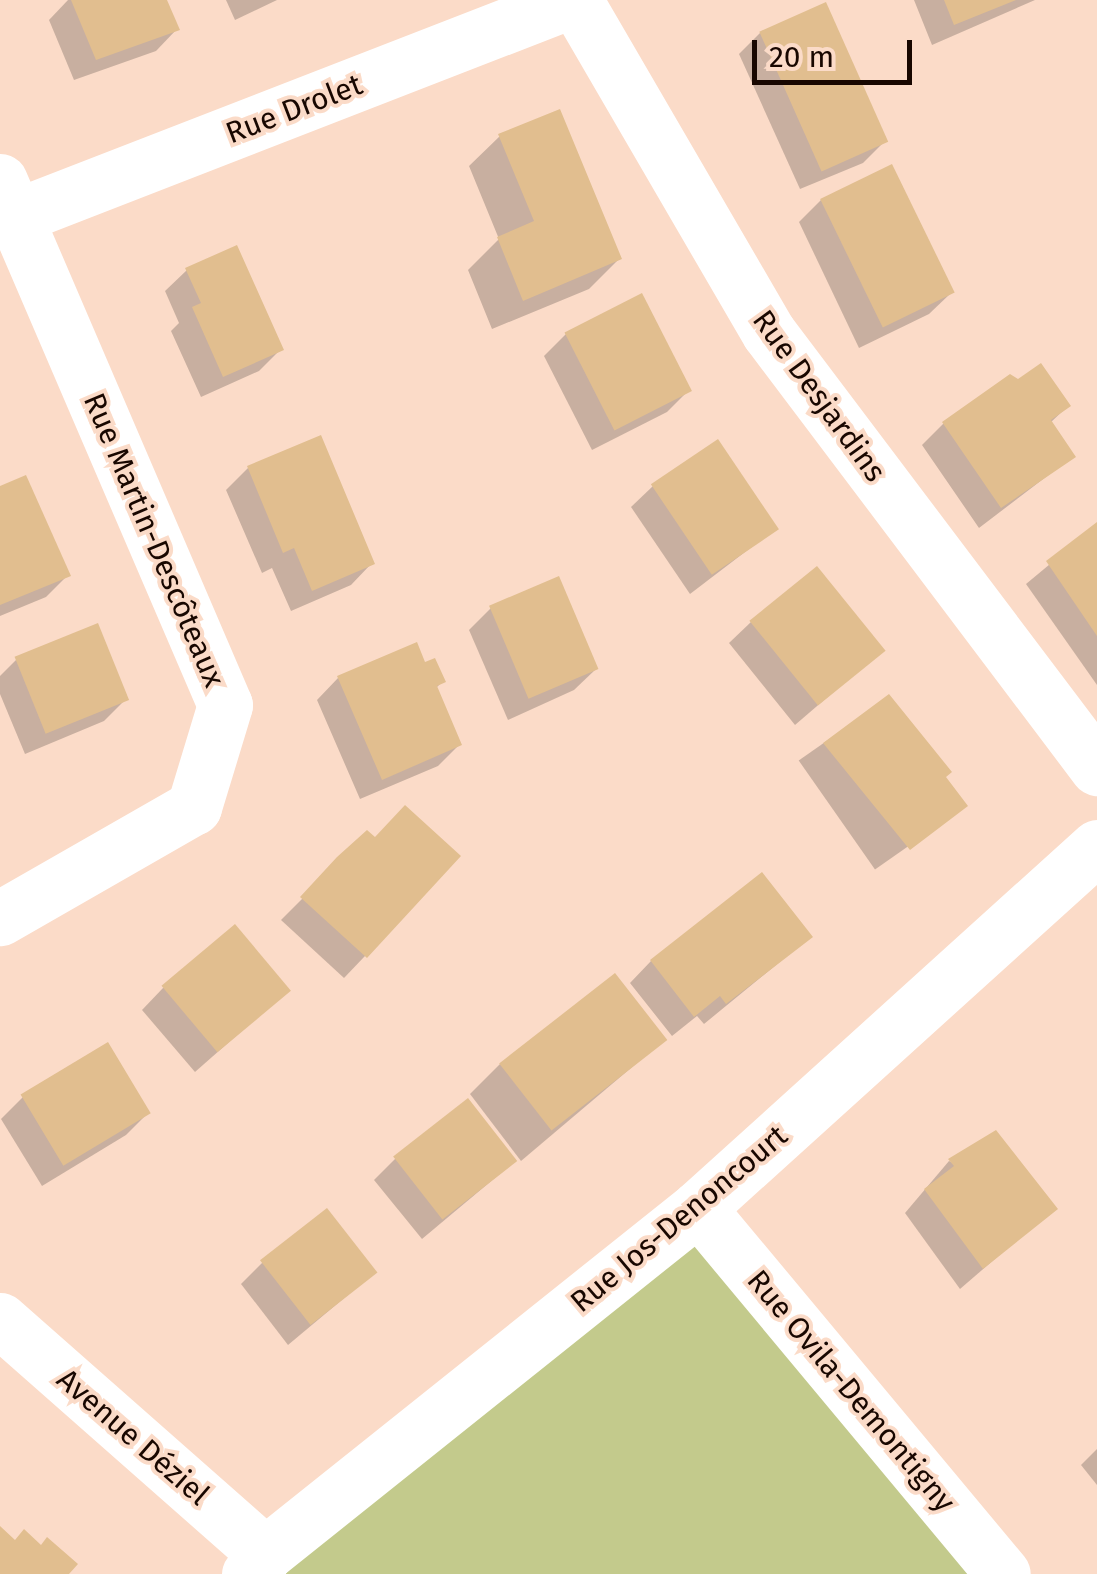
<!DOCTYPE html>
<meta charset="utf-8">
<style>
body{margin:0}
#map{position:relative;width:1097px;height:1574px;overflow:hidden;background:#fbdbc8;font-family:"Fira Sans",sans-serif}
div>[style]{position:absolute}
.green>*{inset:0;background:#c3ca8c}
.shadow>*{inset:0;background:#0003;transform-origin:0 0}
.building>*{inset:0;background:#e1be8f;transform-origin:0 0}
.minor>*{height:55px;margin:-27.5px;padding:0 27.5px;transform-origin:27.5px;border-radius:27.5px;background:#fff}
span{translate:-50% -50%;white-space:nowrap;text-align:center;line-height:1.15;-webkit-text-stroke:8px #fbdbc8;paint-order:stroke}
.street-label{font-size:30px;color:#180700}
.scale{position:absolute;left:752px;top:40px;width:160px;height:45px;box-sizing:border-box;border:5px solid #180700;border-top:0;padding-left:12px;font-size:30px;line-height:35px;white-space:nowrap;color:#180700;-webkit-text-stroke:8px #fbdbc8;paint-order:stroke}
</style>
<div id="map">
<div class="green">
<i style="clip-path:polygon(698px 1208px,1004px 1574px,283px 1574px)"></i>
</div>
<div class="shadow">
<i style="clip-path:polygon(68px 0,165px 0,177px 29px,156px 51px,74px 80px,49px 20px)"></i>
<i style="clip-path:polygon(226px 0,277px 0,235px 20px)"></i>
<i style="clip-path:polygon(914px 0,1035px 0,932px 45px)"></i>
<i style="clip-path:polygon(761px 32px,884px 142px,863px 163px,800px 189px,739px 54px)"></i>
<i style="clip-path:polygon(500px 136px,619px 259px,589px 289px,492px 329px,468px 270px,499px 239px,469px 166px)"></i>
<i style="clip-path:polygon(821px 200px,951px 293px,929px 314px,859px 348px,799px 222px)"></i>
<i style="clip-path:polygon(187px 270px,281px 349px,259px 371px,201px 397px,171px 331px,179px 323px,165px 291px)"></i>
<i style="clip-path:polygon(566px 334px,688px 391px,667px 412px,592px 450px,544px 356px)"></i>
<i style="clip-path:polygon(1068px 406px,1050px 423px,1072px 457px,979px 528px,922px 445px,943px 424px)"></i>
<i style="clip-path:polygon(320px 439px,372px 563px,351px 585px,291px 611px,272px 568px,262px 573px,226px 490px,248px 468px)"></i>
<i style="clip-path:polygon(653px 486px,775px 529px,690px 594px,631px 507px)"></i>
<i style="clip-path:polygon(0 488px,68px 575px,46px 597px,0 616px)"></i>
<i style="clip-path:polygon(1097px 525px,1097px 685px,1026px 584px)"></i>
<i style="clip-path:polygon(491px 608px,596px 669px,574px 690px,508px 720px,469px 630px)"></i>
<i style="clip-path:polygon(751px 622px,881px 651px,795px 725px,729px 643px)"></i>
<i style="clip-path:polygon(16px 660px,126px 699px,104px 721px,25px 754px,0 694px,0 676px)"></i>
<i style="clip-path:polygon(424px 665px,443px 681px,435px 689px,459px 745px,438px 766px,360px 799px,317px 700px,338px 678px)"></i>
<i style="left:888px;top:698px;width:133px;height:109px;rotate:55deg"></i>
<i style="clip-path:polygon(367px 834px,365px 956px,344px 978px,281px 920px)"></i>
<i style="clip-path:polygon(810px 937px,704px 1024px,697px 1016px,672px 1036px,630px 983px,651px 961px)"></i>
<i style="clip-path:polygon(163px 988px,288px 990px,195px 1072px,142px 1010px)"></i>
<i style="clip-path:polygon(664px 1040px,521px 1161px,470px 1094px,500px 1064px)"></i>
<i style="clip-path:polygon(23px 1097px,148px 1113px,126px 1135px,42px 1186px,1px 1119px)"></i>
<i style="clip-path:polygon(395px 1159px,515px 1161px,422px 1239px,374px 1180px)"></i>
<i style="clip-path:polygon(949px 1161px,1054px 1208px,960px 1289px,905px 1213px)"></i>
<i style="clip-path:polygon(262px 1263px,374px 1273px,288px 1345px,241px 1284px)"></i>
<i style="clip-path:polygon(1097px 1449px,1097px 1485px,1081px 1465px)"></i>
</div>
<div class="building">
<i style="clip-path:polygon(71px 0,167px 0,180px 30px,96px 60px)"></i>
<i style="clip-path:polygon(944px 0,1016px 0,954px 25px)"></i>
<i style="left:826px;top:2px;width:153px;height:73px;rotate:66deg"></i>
<i style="clip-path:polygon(560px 109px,622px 259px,523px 301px,497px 237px,534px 221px,498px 134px)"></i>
<i style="left:892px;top:164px;width:143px;height:80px;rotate:64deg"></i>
<i style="clip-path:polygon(237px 245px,284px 350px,223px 377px,192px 307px,201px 303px,185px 268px)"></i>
<i style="left:642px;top:293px;width:110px;height:87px;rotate:63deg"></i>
<i style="clip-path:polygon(1041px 363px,1071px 406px,1051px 420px,1076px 457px,1001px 508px,942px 422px,1010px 374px,1018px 379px)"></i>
<i style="clip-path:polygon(321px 435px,375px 564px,312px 591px,294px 548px,283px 553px,247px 466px)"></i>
<i style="left:718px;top:439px;width:109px;height:81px;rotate:56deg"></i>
<i style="clip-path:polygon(26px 475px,71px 576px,0 605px,0 486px)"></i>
<i style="clip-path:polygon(1097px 522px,1097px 636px,1046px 561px)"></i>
<i style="left:817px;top:566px;width:109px;height:87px;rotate:51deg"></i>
<i style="left:559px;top:576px;width:101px;height:76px;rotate:67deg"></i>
<i style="left:98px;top:623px;width:83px;height:90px;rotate:68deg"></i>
<i style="clip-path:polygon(417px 642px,425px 662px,435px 658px,446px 682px,437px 686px,462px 745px,382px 780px,337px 676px)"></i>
<i style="clip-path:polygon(889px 694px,952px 772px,946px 777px,968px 806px,910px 850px,823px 743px)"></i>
<i style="clip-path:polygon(405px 805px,461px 856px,367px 958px,300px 897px,337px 857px,367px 830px,375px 837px)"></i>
<i style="clip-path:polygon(762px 872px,813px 937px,726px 1004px,720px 996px,694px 1017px,650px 960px)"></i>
<i style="left:235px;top:924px;width:87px;height:96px;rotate:50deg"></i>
<i style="left:615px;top:973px;width:85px;height:147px;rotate:52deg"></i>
<i style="left:108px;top:1042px;width:83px;height:102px;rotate:59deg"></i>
<i style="left:468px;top:1098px;width:80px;height:95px;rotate:52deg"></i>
<i style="clip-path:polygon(996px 1130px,1058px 1209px,983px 1269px,924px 1189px,954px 1166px,948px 1159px)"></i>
<i style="left:327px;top:1208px;width:82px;height:85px;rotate:52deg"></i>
<i style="clip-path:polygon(0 1526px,15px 1540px,24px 1529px,41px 1545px,47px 1537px,78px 1564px,69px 1574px,0 1574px)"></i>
</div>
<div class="minor">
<i style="left:575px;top:0;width:385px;rotate:59.8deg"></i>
<i style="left:769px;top:333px;width:545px;rotate:52.98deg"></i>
<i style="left:0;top:181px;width:570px;rotate:66.76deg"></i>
<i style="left:225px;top:705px;width:107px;rotate:106.9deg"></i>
<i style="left:194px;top:807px;width:224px;rotate:150.2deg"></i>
<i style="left:14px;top:217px;width:600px;rotate:-21.22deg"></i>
<i style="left:698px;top:1208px;width:476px;rotate:50.2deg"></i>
<i style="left:0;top:1320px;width:354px;rotate:41.4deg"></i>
<i style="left:249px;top:1574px;width:26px;rotate:-51deg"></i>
<i style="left:265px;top:1554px;width:554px;rotate:-38.63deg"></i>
<i style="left:698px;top:1208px;width:538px;rotate:-42.14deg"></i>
</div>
<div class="street-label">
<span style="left:294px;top:109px;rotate:-21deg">Rue Drolet</span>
<span style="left:819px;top:396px;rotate:54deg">Rue Desjardins</span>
<span style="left:154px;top:540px;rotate:67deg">Rue Martin-Descôteaux</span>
<span style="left:679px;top:1219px;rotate:-40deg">Rue Jos-Denoncourt</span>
<span style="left:851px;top:1391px;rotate:50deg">Rue Ovila-Demontigny</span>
<span style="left:133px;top:1437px;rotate:41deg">Avenue Déziel</span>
</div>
<div class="scale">20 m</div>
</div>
